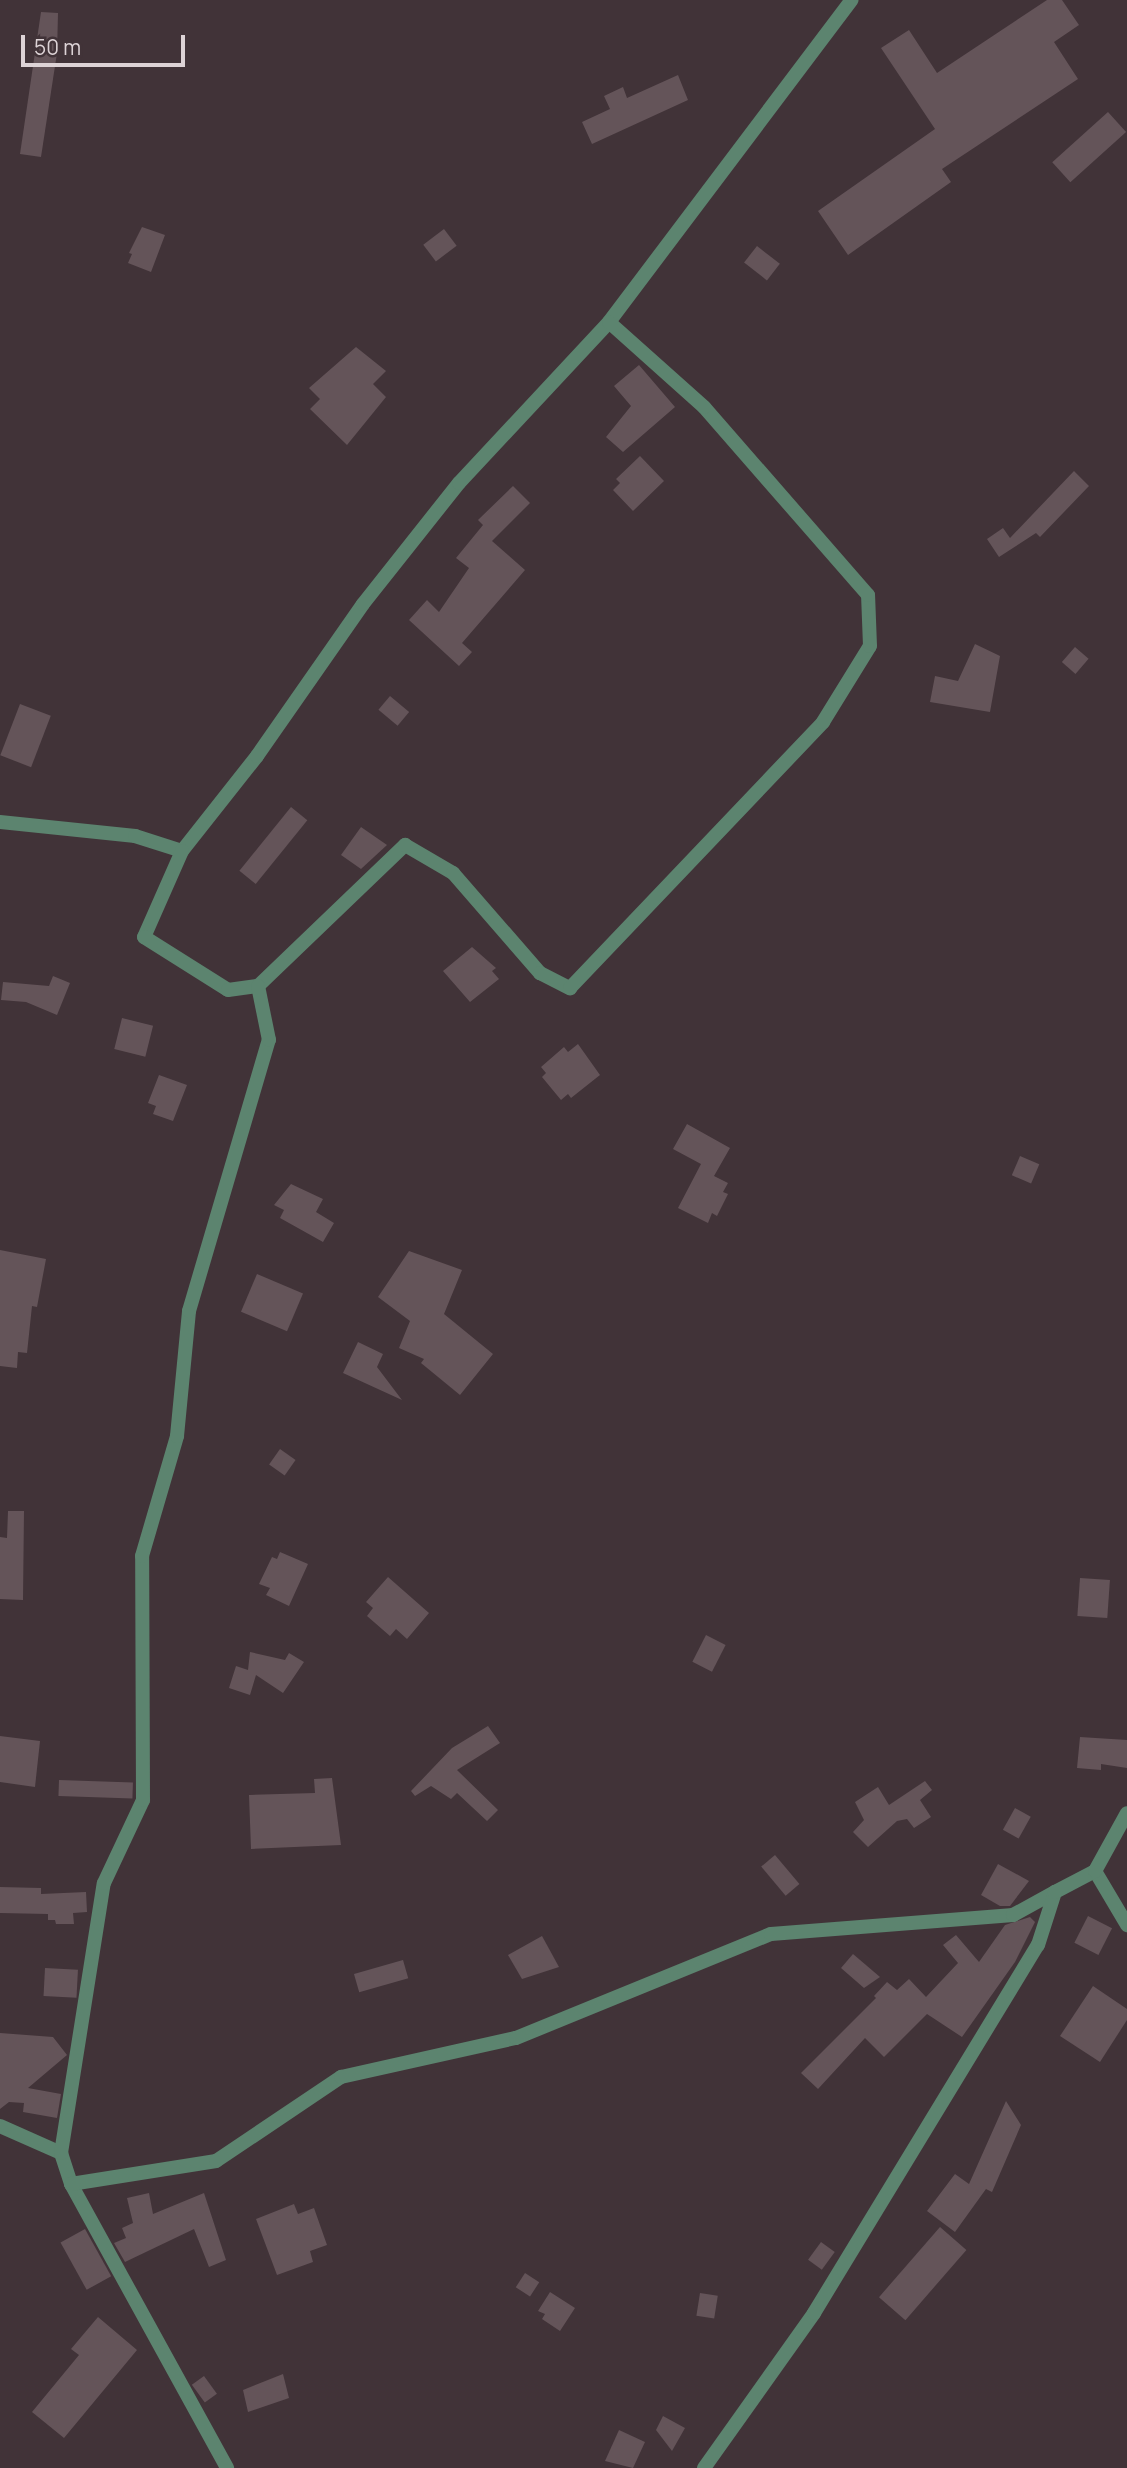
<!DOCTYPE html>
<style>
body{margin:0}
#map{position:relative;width:1127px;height:2468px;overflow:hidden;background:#413338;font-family:Manrope,sans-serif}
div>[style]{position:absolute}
.building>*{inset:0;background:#645459;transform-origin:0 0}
.minor>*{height:14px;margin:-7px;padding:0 7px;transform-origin:7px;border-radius:7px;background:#5c846f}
span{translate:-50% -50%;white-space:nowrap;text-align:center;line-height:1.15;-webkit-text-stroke:6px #413338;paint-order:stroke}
.scale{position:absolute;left:21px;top:35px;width:164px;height:32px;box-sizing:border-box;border:4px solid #ddd3d6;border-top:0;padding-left:9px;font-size:21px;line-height:24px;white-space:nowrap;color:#ddd3d6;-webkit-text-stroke:5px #413338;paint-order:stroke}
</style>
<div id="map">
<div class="building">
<i style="clip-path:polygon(1047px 0,1062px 0,1079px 25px,1054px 42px,1078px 79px,942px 169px,951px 182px,848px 255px,818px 211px,935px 129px,881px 48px,909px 30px,937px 73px)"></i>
<i style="clip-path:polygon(41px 12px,58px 13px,57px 53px,41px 157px,20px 154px)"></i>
<i style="clip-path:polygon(678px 75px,688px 100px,592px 144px,582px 122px,610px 109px,604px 96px,623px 87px,627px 98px)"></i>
<i style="left:1108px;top:112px;width:27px;height:75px;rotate:48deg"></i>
<i style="clip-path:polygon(142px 227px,165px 235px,151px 272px,128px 263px,132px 254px,129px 253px)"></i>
<i style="left:444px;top:229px;width:21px;height:26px;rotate:53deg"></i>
<i style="left:757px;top:246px;width:29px;height:21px;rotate:38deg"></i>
<i style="clip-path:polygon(356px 347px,386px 371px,373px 384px,386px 397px,347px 445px,310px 409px,320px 399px,309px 388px)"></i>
<i style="clip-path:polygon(639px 365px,675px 407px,623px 452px,606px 437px,631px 406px,614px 386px)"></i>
<i style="clip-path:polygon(640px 456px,664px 481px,633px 511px,613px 490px,620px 483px,616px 479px)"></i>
<i style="clip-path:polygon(1074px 471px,1089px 486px,1040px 537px,1036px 533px,999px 557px,987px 539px,1003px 528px,1010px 538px)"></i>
<i style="clip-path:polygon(513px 486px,530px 503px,492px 541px,525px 570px,462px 643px,472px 652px,459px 666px,409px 620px,427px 600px,439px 612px,469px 568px,456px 558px,483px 525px,478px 520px)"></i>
<i style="clip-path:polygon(975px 644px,1000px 656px,990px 712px,930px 702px,935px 676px,958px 681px)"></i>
<i style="left:1075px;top:647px;width:18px;height:20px;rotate:41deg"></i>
<i style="left:390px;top:696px;width:25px;height:18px;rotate:40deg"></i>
<i style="left:20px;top:704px;width:33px;height:55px;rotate:21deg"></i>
<i style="left:291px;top:807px;width:21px;height:82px;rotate:39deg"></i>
<i style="clip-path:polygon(361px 827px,387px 845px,361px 869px,341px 855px)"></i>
<i style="clip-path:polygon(472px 947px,496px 968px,492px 971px,499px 979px,470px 1002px,443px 971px)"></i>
<i style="clip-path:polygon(53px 976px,70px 983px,57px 1015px,26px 1002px,1px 1000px,3px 982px,49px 986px)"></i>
<i style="left:122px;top:1018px;width:32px;height:32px;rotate:14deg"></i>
<i style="clip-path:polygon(578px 1044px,600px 1075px,571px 1098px,568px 1094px,561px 1100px,542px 1077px,546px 1073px,541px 1067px,564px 1047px,568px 1052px)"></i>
<i style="clip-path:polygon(159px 1075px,187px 1085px,173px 1121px,153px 1114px,156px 1106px,148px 1103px)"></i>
<i style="clip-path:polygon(687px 1124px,730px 1148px,714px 1176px,728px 1183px,723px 1192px,728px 1194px,717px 1216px,712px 1213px,708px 1223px,678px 1208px,701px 1164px,673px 1149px)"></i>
<i style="left:1020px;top:1156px;width:21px;height:21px;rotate:23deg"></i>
<i style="clip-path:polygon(291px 1184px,323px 1199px,316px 1212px,334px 1223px,323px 1242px,280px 1218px,284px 1210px,274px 1205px)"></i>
<i style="clip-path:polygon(0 1250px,46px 1259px,37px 1307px,32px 1306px,27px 1353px,18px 1352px,17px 1368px,0 1366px)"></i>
<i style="clip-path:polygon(409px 1251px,462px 1270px,444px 1314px,493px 1354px,460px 1395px,421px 1363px,424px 1359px,399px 1348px,410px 1321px,378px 1297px)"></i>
<i style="left:257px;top:1274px;width:50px;height:41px;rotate:23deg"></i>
<i style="clip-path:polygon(358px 1342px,383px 1354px,377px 1367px,402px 1400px,343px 1373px)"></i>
<i style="left:280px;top:1449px;width:19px;height:19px;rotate:35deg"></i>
<i style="clip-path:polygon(8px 1511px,24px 1511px,23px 1600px,0 1599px,0 1537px,7px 1538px)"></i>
<i style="clip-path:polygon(280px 1552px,308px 1564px,289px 1606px,266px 1595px,270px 1588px,259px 1584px,272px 1557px,277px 1559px)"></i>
<i style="clip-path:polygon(388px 1577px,429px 1613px,407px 1639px,396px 1629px,390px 1636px,367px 1616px,373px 1608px,366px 1602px)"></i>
<i style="left:1080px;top:1578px;width:30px;height:38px;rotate:4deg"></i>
<i style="left:706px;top:1635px;width:22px;height:30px;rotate:27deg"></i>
<i style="clip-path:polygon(250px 1652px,285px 1660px,289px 1653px,304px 1662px,283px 1693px,256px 1675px,250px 1695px,229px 1688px,236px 1666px,248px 1670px)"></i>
<i style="clip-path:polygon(488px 1726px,500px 1743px,457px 1770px,498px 1810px,487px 1821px,457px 1793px,451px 1799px,431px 1786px,415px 1796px,411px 1791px,452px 1748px)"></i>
<i style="clip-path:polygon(0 1736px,40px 1741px,35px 1787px,0 1782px)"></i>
<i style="clip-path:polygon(1080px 1737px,1127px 1740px,1127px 1768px,1101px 1764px,1101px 1770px,1077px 1768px)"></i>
<i style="clip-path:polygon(332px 1778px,341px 1845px,251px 1849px,249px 1795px,315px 1793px,314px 1779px)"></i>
<i style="left:59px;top:1780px;width:74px;height:16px;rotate:2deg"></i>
<i style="clip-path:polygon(925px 1781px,932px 1790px,920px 1800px,931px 1817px,914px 1828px,907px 1819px,897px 1821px,868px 1847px,853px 1832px,864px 1820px,855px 1802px,878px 1787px,889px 1805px)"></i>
<i style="left:1015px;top:1808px;width:18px;height:25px;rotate:29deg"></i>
<i style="left:775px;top:1855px;width:38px;height:18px;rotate:50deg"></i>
<i style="clip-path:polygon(998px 1864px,1029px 1881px,1010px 1906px,1000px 1906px,981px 1895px)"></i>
<i style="clip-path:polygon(0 1887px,41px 1888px,41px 1894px,86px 1892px,87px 1912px,73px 1913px,74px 1924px,56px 1924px,55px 1920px,48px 1920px,48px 1914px,0 1913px)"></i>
<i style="left:1088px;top:1916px;width:27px;height:30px;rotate:27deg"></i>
<i style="clip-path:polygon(1030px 1917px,1035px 1922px,1015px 1962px,962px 2037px,927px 2014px,884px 2057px,865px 2038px,818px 2089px,801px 2073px,876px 1998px,874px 1996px,887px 1982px,897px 1990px,909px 1979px,926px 1997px,958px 1963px,943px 1945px,956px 1935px,979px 1962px,1005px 1925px)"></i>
<i style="clip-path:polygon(542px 1936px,559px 1967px,522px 1979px,508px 1955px)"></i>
<i style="clip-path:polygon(853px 1954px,880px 1977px,864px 1988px,841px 1968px)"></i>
<i style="left:403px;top:1960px;width:19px;height:51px;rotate:74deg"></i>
<i style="left:45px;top:1968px;width:33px;height:28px;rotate:3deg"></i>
<i style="clip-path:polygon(1093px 1986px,1127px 2009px,1127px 2020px,1100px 2062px,1060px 2036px)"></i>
<i style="clip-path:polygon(0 2033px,53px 2037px,67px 2055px,28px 2088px,61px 2094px,57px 2118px,23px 2112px,24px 2103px,9px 2102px,0 2109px)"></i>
<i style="clip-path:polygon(1006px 2101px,1021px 2125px,992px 2192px,986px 2189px,955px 2232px,927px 2211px,955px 2174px,969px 2184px)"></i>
<i style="clip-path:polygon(149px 2193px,153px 2214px,204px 2193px,226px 2260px,209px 2267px,194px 2229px,125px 2262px,114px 2243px,126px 2238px,122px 2228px,133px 2223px,127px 2198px)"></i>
<i style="clip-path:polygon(294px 2204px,298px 2214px,314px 2208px,327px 2245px,310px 2251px,313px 2262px,277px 2275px,256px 2219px)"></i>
<i style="left:940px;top:2227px;width:35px;height:93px;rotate:41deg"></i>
<i style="left:85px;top:2229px;width:54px;height:28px;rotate:61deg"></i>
<i style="left:821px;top:2242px;width:17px;height:22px;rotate:36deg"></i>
<i style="left:525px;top:2273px;width:17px;height:17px;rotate:33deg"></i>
<i style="clip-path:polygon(550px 2292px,575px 2308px,560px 2331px,542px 2319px,545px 2314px,538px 2311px)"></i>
<i style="left:700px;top:2293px;width:18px;height:23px;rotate:9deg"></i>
<i style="clip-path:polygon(98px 2317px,137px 2350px,64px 2438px,32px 2412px,79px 2355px,71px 2349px)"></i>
<i style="clip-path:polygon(283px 2374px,289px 2398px,248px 2412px,243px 2390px)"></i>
<i style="left:204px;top:2376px;width:22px;height:15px;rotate:54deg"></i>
<i style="clip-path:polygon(663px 2416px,685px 2428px,672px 2451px,656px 2430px)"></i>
<i style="clip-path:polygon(619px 2430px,645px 2442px,633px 2468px,605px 2461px)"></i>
</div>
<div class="minor">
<i style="left:0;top:822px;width:136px;rotate:5.9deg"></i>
<i style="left:135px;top:836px;width:49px;rotate:17.7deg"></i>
<i style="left:182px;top:851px;width:121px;rotate:-51.7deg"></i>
<i style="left:257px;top:756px;width:185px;rotate:-55.1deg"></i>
<i style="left:363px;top:604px;width:154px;rotate:-51.6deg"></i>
<i style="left:459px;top:483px;width:220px;rotate:-47deg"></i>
<i style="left:609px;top:322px;width:403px;rotate:-53deg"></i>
<i style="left:182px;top:851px;width:94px;rotate:113.8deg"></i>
<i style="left:144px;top:937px;width:99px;rotate:32.2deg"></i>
<i style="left:228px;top:990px;width:30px;rotate:-8deg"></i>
<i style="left:258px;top:986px;width:204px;rotate:-43.8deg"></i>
<i style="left:405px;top:845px;width:56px;rotate:30.3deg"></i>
<i style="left:453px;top:873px;width:133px;rotate:49deg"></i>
<i style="left:540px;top:973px;width:34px;rotate:27deg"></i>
<i style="left:570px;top:988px;width:367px;rotate:-46.4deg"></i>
<i style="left:823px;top:722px;width:89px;rotate:-58.3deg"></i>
<i style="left:870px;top:646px;width:51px;rotate:-92.2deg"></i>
<i style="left:868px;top:595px;width:249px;rotate:-131.1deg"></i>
<i style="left:704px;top:407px;width:127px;rotate:-138.2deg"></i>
<i style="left:1095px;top:1871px;width:63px;rotate:59.3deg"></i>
<i style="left:0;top:2126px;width:67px;rotate:23.9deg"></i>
<i style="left:61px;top:2153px;width:33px;rotate:72deg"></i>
<i style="left:71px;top:2184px;width:324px;rotate:61.2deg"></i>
<i style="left:61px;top:2153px;width:273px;rotate:-81deg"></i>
<i style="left:104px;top:1883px;width:92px;rotate:-64.8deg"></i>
<i style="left:143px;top:1800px;width:244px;rotate:-90.2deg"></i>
<i style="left:142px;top:1556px;width:125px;rotate:-73.7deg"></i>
<i style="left:177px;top:1436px;width:126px;rotate:-84.5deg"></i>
<i style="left:189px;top:1311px;width:283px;rotate:-73.6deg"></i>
<i style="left:269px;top:1040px;width:55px;rotate:-101.5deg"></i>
<i style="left:71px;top:2184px;width:147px;rotate:-9deg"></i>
<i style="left:216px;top:2161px;width:151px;rotate:-33.9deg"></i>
<i style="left:341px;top:2077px;width:179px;rotate:-12.6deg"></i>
<i style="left:516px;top:2038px;width:275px;rotate:-22.2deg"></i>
<i style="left:771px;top:1934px;width:243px;rotate:-4.5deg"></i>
<i style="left:1013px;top:1915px;width:48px;rotate:-28.7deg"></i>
<i style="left:704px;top:2468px;width:190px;rotate:-54.6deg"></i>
<i style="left:814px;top:2313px;width:431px;rotate:-58.7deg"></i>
<i style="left:1038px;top:1945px;width:56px;rotate:-72.2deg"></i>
<i style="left:1055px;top:1892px;width:45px;rotate:-27.7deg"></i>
<i style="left:1095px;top:1871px;width:66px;rotate:-61.1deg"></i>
</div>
<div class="scale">50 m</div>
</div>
